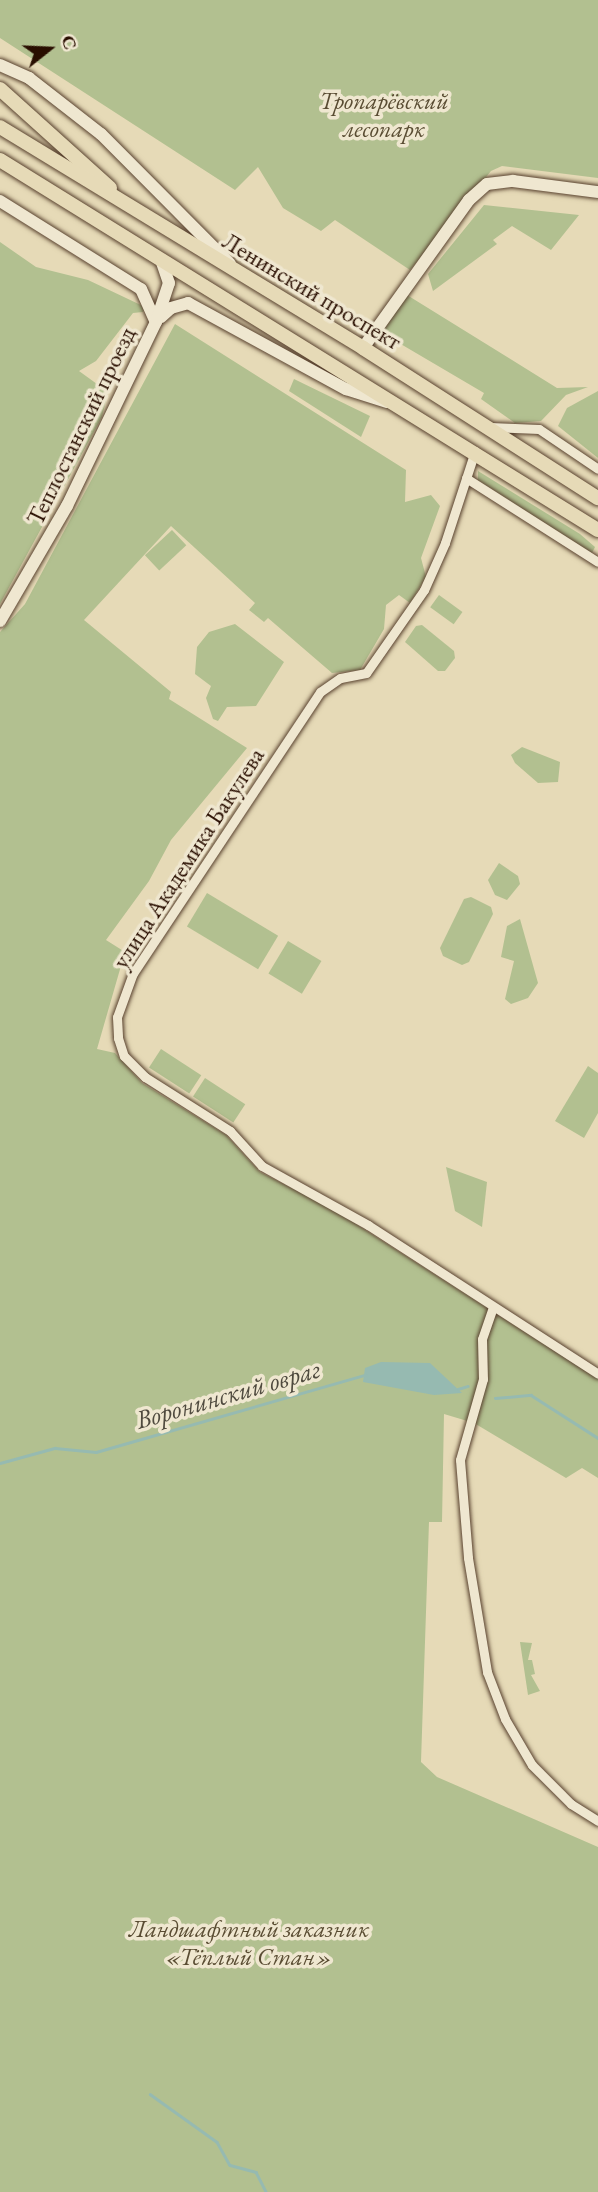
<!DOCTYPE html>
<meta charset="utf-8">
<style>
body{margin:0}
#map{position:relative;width:598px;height:2192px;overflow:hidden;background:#e6dab7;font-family:"EB Garamond",serif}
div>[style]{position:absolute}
.green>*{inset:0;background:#b2c090;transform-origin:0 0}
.water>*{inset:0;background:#96bab1}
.stream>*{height:2.5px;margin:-1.25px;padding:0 1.25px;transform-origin:1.25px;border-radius:1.25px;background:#96bab1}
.roads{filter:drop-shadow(0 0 2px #58412e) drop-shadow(0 0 2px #58412e)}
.street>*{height:9px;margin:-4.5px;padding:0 4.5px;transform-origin:4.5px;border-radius:4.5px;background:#efe7d0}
.secondary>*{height:12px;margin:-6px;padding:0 6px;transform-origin:6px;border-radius:6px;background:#efe7d0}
.primary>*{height:14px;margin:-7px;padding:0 7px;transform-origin:7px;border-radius:7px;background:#e6dab7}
span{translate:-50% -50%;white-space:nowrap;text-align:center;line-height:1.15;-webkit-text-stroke:7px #efe7d0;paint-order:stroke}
.park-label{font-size:24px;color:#594c32;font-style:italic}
.street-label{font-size:24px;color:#290e00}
.water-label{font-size:26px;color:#4f4a3e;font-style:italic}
.north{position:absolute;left:14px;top:14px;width:70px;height:70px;-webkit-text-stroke:5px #efe7d0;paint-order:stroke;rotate:72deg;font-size:19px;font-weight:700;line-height:28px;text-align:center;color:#290e00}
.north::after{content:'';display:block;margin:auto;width:24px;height:32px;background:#290e00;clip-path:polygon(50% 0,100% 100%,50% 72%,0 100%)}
</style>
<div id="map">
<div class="green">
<i style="clip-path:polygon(0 0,598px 0,598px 178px,502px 166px,491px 171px,410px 270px,335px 220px,321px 231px,283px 208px,258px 167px,235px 190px,0 38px)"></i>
<i style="clip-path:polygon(484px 205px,579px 215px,551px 250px,512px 226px,493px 240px,497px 244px,433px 291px,428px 274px)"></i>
<i style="clip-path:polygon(0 242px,36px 267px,88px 280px,145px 307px,143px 312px,133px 313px,96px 361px,79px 371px,108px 392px,102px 417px,0 604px)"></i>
<i style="clip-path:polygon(407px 295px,557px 388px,588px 387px,566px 395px,541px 421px,515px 423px,481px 399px,484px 393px,382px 333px)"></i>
<i style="clip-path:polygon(175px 324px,406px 470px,405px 502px,431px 495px,440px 506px,421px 558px,426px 577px,410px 603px,399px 595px,386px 605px,384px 629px,360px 670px,332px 673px,268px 618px,264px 622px,249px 610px,255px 603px,171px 526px,84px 620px,171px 692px,169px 699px,247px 748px,171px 840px,149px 881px,106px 940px,125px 952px,97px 1049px,115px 1053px,142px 1083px,226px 1135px,260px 1172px,334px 1210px,598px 1379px,598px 1478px,582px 1468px,566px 1478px,474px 1423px,444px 1414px,442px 1522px,429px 1522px,421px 1762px,437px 1777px,598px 1847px,598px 2192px,0 2192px,0 632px,25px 604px)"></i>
<i style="clip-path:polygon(294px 379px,370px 416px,361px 437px,289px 391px)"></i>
<i style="clip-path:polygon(598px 391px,598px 458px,558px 426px,567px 408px)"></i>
<i style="clip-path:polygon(478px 471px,580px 534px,595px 547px,592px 553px,478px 480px)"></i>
<i style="left:172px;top:530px;width:21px;height:37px;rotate:47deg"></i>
<i style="left:439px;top:595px;width:29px;height:15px;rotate:36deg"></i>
<i style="clip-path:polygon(235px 624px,284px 662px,256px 706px,227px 707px,218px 721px,213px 719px,206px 698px,211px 686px,195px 674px,197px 647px,209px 632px)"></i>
<i style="clip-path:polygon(422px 625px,454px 651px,455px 658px,445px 671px,438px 671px,405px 642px,416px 626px)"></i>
<i style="clip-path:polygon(522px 747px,560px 762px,558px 782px,538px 783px,515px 763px,511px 755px)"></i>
<i style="clip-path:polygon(499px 863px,518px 876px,520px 884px,507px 900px,495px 895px,488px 880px)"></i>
<i style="left:207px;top:893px;width:83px;height:39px;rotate:31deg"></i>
<i style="clip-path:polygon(471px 897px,491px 907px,493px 914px,469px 962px,462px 965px,443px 956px,440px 948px,464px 899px)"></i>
<i style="clip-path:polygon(520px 919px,538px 983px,528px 998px,511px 1004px,505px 999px,514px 961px,501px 957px,507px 926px)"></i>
<i style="left:288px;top:941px;width:39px;height:38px;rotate:31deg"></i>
<i style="left:161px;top:1049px;width:48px;height:22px;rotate:33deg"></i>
<i style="clip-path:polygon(588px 1066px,598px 1073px,598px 1113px,584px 1138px,555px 1121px)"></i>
<i style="left:205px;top:1078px;width:48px;height:22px;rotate:33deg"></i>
<i style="clip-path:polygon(446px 1167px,487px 1182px,482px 1227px,455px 1211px)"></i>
<i style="clip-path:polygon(520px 1642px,532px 1643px,528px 1660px,532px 1660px,535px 1674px,531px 1675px,540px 1691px,528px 1695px)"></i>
</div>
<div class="water">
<i style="clip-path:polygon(381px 1362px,430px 1363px,462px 1393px,434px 1395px,363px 1382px,365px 1368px)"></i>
</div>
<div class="stream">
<i style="left:458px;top:1389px;width:10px;rotate:-17deg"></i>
<i style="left:495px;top:1398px;width:36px;rotate:-5deg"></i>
<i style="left:531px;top:1395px;width:80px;rotate:32.7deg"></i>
<i style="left:0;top:1463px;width:57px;rotate:-15.3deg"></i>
<i style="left:55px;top:1448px;width:41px;rotate:5.6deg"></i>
<i style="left:96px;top:1452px;width:280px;rotate:-16deg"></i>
<i style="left:150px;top:2094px;width:82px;rotate:35.6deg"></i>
<i style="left:217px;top:2142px;width:26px;rotate:61deg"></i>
<i style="left:230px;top:2165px;width:27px;rotate:15deg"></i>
<i style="left:256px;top:2172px;width:22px;rotate:63deg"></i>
</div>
<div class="roads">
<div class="street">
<i style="left:490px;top:427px;width:49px;rotate:2.3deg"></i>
<i style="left:539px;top:429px;width:71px;rotate:34.1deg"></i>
<i style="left:475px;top:451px;width:97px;rotate:108.1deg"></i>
<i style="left:445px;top:543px;width:51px;rotate:114.1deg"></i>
<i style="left:424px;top:590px;width:101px;rotate:124.9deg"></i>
<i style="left:366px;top:673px;width:26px;rotate:169deg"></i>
<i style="left:340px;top:678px;width:24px;rotate:145deg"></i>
<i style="left:320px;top:692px;width:338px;rotate:123.6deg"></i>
<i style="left:133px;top:973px;width:47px;rotate:110deg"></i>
<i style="left:117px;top:1017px;width:21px;rotate:87deg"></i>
<i style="left:118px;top:1038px;width:19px;rotate:72deg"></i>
<i style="left:124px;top:1056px;width:30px;rotate:45deg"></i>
<i style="left:145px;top:1077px;width:101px;rotate:32.4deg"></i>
<i style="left:230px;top:1131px;width:47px;rotate:47.6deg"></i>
<i style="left:262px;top:1166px;width:121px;rotate:29.1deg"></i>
<i style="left:368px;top:1225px;width:274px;rotate:32.9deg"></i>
<i style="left:466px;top:478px;width:156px;rotate:32.5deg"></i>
<i style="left:493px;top:1307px;width:34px;rotate:109deg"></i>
<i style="left:482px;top:1339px;width:40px;rotate:88.6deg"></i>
<i style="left:483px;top:1379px;width:84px;rotate:105.9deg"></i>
<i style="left:460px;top:1460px;width:98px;rotate:85.3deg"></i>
<i style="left:468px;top:1558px;width:116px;rotate:80.5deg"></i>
<i style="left:487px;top:1672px;width:50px;rotate:69deg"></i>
<i style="left:505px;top:1719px;width:53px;rotate:59.6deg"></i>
<i style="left:532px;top:1765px;width:55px;rotate:45deg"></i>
<i style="left:571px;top:1804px;width:32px;rotate:32deg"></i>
</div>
<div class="secondary">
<i style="left:0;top:65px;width:32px;rotate:24deg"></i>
<i style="left:29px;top:78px;width:91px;rotate:37.9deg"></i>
<i style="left:101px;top:134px;width:183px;rotate:45.2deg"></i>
<i style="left:0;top:201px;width:166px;rotate:32deg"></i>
<i style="left:141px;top:289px;width:36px;rotate:66deg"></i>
<i style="left:161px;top:317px;width:13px;rotate:-42deg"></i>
<i style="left:171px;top:308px;width:18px;rotate:-16deg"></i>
<i style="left:188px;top:303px;width:180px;rotate:28.6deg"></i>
<i style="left:346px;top:389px;width:43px;rotate:17.6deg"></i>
<i style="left:363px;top:348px;width:182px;rotate:-54.4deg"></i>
<i style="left:469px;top:200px;width:24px;rotate:-42deg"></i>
<i style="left:487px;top:184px;width:26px;rotate:-7deg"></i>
<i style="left:513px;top:181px;width:86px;rotate:7.4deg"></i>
<i style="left:0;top:621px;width:133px;rotate:-59.8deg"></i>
<i style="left:67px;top:506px;width:204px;rotate:-64.2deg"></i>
<i style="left:156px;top:322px;width:41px;rotate:-71.6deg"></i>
<i style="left:169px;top:283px;width:21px;rotate:-109deg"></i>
</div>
<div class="primary">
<i style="left:0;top:89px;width:148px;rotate:42deg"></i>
<i style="left:0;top:127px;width:425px;rotate:31.3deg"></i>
<i style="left:363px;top:348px;width:279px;rotate:32.6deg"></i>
<i style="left:0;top:160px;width:703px;rotate:31.75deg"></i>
</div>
</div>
<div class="park-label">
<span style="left:384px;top:115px">Тропарёвский<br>лесопарк</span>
<span style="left:249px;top:1943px">Ландшафтный заказник<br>«Тёплый Стан»</span>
</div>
<div class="street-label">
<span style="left:312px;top:291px;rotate:31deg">Ленинский проспект</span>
<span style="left:81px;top:426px;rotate:-64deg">Теплостанский проезд</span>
<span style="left:188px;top:858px;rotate:-57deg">улица Академика Бакулева</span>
</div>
<div class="water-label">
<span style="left:228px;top:1395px;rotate:-16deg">Воронинский овраг</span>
</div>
<div class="north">С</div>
</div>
